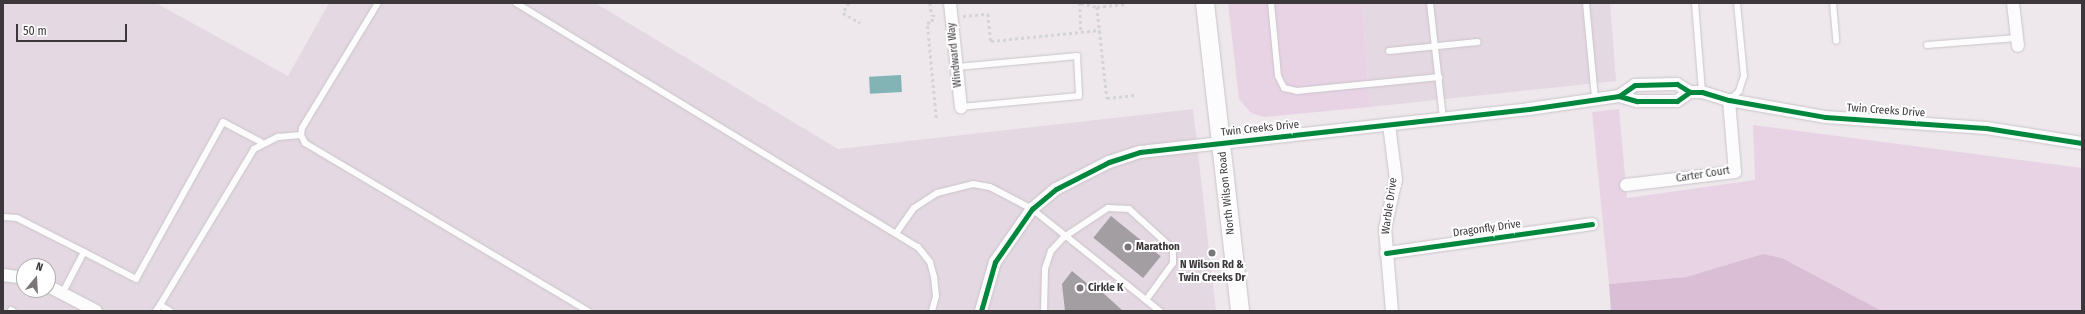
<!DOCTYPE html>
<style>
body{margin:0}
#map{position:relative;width:2085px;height:314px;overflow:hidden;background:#eee8ed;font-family:"Fira Sans Condensed",sans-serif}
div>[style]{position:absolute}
.built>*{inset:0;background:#e4d8e2}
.green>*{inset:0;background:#e8d3e5}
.forest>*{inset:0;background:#d9bed5}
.water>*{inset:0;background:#82b4b6;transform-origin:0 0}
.building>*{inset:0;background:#a29ea2;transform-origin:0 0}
.path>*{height:2.5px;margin-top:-1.25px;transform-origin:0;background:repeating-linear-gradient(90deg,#d5d4d5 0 3px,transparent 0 6px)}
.roads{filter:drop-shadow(0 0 1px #c9c4c8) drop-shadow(0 0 1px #c9c4c8)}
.service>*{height:6px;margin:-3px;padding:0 3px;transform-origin:3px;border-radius:3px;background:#fcfcfc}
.minor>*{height:12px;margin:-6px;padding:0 6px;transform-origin:6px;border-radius:6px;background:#fcfcfc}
.secondary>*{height:18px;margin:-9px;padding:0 9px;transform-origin:9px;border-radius:9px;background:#fcfcfc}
.cycleway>*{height:5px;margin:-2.5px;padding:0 2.5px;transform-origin:2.5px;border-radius:2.5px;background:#00873e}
.dots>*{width:11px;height:11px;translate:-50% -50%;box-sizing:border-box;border:2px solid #fff;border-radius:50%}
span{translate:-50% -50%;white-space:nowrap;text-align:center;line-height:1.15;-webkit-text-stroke:4px #fff;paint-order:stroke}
.street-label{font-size:11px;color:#3b373a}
.poi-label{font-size:11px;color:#3b373a;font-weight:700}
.left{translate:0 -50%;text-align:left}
.frame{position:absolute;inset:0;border:4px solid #3b373a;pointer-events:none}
.north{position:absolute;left:16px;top:258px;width:40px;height:40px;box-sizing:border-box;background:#fff;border:1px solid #b1afb0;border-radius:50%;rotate:18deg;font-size:11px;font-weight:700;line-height:16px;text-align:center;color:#3b373a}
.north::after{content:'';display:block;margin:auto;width:14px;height:18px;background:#7a7579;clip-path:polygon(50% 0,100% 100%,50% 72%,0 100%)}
.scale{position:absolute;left:16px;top:24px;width:111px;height:18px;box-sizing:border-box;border:2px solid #3b373a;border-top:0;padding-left:5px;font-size:12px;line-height:14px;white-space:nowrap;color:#3b373a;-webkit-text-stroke:3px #fff;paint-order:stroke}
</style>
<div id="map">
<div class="built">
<i style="clip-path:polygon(evenodd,3px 3px,156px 3px,288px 76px,329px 3px,595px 3px,838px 149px,1193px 109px,1216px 311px,3px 311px,3px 3px,24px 266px,48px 266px,48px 290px,24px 290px,24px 266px)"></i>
<i style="clip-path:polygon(1362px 3px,1610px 3px,1616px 81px,1370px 107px)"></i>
</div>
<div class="green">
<i style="clip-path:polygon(1228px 3px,1362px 3px,1370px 107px,1265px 117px,1251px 113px,1239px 99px)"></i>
<i style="clip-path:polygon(1619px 109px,1627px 198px,1755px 180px,1753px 125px,2082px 168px,2082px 311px,1882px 311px,1782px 258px,1763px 254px,1686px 277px,1609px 284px,1592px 112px)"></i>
</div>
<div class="forest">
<i style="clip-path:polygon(1763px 254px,1782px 258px,1882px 311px,1611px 311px,1609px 284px,1686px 277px)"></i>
</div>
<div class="water">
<i style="left:901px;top:75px;width:17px;height:32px;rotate:87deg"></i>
</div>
<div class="building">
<i style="left:1111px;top:216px;width:64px;height:28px;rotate:39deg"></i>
<i style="clip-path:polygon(1072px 271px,1089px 285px,1091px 282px,1123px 311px,1065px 311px,1062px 284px)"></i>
</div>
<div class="path">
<i style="left:849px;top:3px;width:12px;rotate:121deg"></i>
<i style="left:843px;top:13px;width:20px;rotate:30deg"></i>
<i style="left:856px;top:3px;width:18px"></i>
<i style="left:930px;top:3px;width:13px;rotate:81deg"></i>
<i style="left:1080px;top:3px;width:29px;rotate:88deg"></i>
<i style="left:1081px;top:32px;width:19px;rotate:-6deg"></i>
<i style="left:1081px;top:3px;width:16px;rotate:14deg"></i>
<i style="left:1097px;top:7px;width:30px;rotate:-6deg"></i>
<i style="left:1097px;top:7px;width:92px;rotate:83.7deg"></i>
<i style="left:1107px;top:98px;width:29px;rotate:-6deg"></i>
<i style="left:963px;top:16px;width:25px;rotate:-5deg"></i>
<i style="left:988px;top:14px;width:27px;rotate:84deg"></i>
<i style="left:991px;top:41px;width:90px;rotate:-5.7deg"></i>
<i style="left:936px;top:118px;width:95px;rotate:-95.4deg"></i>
<i style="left:927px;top:23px;width:5px;rotate:-11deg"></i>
<i style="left:932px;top:22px;width:6px;rotate:-90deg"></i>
<i style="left:932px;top:16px;width:6px"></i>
</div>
<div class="roads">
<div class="service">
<i style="left:378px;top:3px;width:146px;rotate:121.3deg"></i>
<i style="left:302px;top:128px;width:7px;rotate:98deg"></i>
<i style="left:301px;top:135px;width:9px;rotate:63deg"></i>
<i style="left:305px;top:143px;width:329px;rotate:30.7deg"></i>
<i style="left:516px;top:3px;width:470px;rotate:31.3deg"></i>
<i style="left:918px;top:247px;width:19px;rotate:51deg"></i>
<i style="left:930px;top:262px;width:16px;rotate:75deg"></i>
<i style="left:934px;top:277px;width:19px;rotate:84deg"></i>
<i style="left:936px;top:296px;width:16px;rotate:105deg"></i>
<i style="left:1271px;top:3px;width:73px;rotate:84.5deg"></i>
<i style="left:1278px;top:76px;width:13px;rotate:63deg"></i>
<i style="left:1284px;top:88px;width:13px;rotate:13deg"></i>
<i style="left:1297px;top:91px;width:143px;rotate:-5.6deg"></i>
<i style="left:1430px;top:3px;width:117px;rotate:83.6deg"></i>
<i style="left:1586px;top:3px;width:96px;rotate:84.6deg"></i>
<i style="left:1695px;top:3px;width:89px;rotate:85.5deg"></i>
<i style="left:1833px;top:3px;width:38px;rotate:85deg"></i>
<i style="left:1927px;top:45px;width:90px;rotate:-4.4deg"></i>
<i style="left:1389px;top:51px;width:89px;rotate:-5.8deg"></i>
<i style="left:957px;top:67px;width:121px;rotate:-5.2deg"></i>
<i style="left:1077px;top:56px;width:40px;rotate:87.1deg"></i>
<i style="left:1079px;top:96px;width:119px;rotate:174.7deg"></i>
<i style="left:1730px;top:100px;width:13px;rotate:-45deg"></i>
<i style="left:1739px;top:91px;width:16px;rotate:-72deg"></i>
<i style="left:1744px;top:76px;width:73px;rotate:-95.5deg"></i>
<i style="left:3px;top:217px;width:14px;rotate:4deg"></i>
<i style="left:17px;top:218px;width:75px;rotate:26.9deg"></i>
<i style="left:897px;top:232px;width:29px;rotate:-55deg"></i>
<i style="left:914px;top:208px;width:27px;rotate:-33deg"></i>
<i style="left:937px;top:193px;width:37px;rotate:-14deg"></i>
<i style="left:973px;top:184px;width:17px;rotate:10deg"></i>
<i style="left:990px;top:187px;width:47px;rotate:27.6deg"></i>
<i style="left:1032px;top:209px;width:164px;rotate:38.6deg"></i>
<i style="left:63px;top:292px;width:45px;rotate:-62.3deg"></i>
<i style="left:84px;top:252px;width:59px;rotate:27.4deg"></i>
<i style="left:136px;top:279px;width:179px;rotate:-61deg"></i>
<i style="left:223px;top:122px;width:43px;rotate:27.8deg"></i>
<i style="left:160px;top:305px;width:182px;rotate:-58.9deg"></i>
<i style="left:254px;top:149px;width:27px;rotate:-27deg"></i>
<i style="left:278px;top:137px;width:23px;rotate:-5deg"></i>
<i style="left:11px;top:310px;width:2px;rotate:27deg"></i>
<i style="left:156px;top:311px;width:7px;rotate:-56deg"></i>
<i style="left:160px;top:305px;width:12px;rotate:31deg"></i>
<i style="left:1044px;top:311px;width:42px;rotate:-88.6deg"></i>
<i style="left:1045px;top:269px;width:19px;rotate:-72deg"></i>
<i style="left:1051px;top:251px;width:19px;rotate:-47deg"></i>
<i style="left:1064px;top:237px;width:53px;rotate:-33.4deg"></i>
<i style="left:1108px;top:208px;width:21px;rotate:3deg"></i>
<i style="left:1129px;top:209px;width:59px;rotate:42.3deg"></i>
<i style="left:1173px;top:249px;width:14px;rotate:90deg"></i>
<i style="left:1173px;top:263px;width:46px;rotate:126.1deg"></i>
</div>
<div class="minor">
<i style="left:950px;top:3px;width:105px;rotate:84deg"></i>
<i style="left:2013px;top:3px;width:43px;rotate:83.4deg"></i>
<i style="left:1619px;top:96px;width:19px;rotate:16deg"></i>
<i style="left:1637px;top:101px;width:40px"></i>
<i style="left:1677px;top:101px;width:16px;rotate:-35deg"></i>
<i style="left:1690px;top:92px;width:12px"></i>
<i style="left:1702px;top:92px;width:28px;rotate:17deg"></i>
<i style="left:1729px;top:100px;width:97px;rotate:10deg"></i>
<i style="left:1825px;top:117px;width:161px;rotate:3.9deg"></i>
<i style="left:1986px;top:128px;width:97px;rotate:8.9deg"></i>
<i style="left:1389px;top:125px;width:55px;rotate:82.7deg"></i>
<i style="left:1396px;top:180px;width:49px;rotate:102.9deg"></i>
<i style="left:1385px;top:228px;width:83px;rotate:85.2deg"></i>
<i style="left:1626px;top:185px;width:110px;rotate:-6.8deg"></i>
<i style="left:1735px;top:172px;width:72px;rotate:-94.8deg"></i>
<i style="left:1386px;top:253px;width:208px;rotate:-8deg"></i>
<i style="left:3px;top:275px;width:21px;rotate:8deg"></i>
<i style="left:48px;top:286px;width:54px;rotate:27.5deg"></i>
<i style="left:981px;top:311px;width:51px;rotate:-74.1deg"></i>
<i style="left:995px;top:262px;width:65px;rotate:-55.1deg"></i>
<i style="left:1032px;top:209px;width:31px;rotate:-40deg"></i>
<i style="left:1056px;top:189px;width:59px;rotate:-27deg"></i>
<i style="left:1109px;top:162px;width:33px;rotate:-18deg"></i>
<i style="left:1140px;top:152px;width:391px;rotate:-6.3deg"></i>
<i style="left:1529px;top:109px;width:91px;rotate:-8.2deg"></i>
<i style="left:1619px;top:96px;width:19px;rotate:-35deg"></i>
<i style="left:1635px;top:85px;width:42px;rotate:-1.4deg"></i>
<i style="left:1677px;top:84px;width:15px;rotate:32deg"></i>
</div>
<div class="secondary">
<i style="left:1205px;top:3px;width:310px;rotate:83.5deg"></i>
</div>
</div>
<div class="cycleway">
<i style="left:1619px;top:96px;width:19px;rotate:16deg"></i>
<i style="left:1637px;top:101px;width:40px"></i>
<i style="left:1677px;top:101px;width:16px;rotate:-35deg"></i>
<i style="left:1690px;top:92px;width:12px"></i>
<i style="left:1702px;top:92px;width:28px;rotate:17deg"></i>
<i style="left:1729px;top:100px;width:97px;rotate:10deg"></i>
<i style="left:1825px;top:117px;width:161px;rotate:3.9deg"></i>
<i style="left:1986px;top:128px;width:97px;rotate:8.9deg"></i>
<i style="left:1386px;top:253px;width:208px;rotate:-8deg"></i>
<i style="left:981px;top:311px;width:51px;rotate:-74.1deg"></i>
<i style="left:995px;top:262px;width:65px;rotate:-55.1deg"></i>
<i style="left:1032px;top:209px;width:31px;rotate:-40deg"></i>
<i style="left:1056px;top:189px;width:59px;rotate:-27deg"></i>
<i style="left:1109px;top:162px;width:33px;rotate:-18deg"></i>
<i style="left:1140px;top:152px;width:391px;rotate:-6.3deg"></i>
<i style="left:1529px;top:109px;width:91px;rotate:-8.2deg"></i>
<i style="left:1619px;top:96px;width:19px;rotate:-35deg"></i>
<i style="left:1635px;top:85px;width:42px;rotate:-1.4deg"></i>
<i style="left:1677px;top:84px;width:15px;rotate:32deg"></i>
</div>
<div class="dots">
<i style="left:1128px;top:247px;background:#7a7579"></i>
<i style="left:1212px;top:253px;background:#7a7579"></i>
<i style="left:1080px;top:288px;background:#7a7579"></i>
</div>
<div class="street-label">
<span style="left:955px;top:55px;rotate:-96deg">Windward Way</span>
<span style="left:1886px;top:111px;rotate:4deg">Twin Creeks Drive</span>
<span style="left:1260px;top:129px;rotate:-6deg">Twin Creeks Drive</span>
<span style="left:1703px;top:175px;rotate:-9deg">Carter Court</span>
<span style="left:1227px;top:193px;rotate:-96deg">North Wilson Road</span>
<span style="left:1390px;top:206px;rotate:-82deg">Warble Drive</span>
<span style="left:1487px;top:229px;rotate:-8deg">Dragonfly Drive</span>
</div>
<div class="poi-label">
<span class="left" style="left:1136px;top:247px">Marathon</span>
<span style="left:1212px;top:272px">N Wilson Rd &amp;<br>Twin Creeks Dr</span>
<span class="left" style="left:1088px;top:288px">Cirkle K</span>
</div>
<div class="frame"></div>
<div class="north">N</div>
<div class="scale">50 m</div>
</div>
